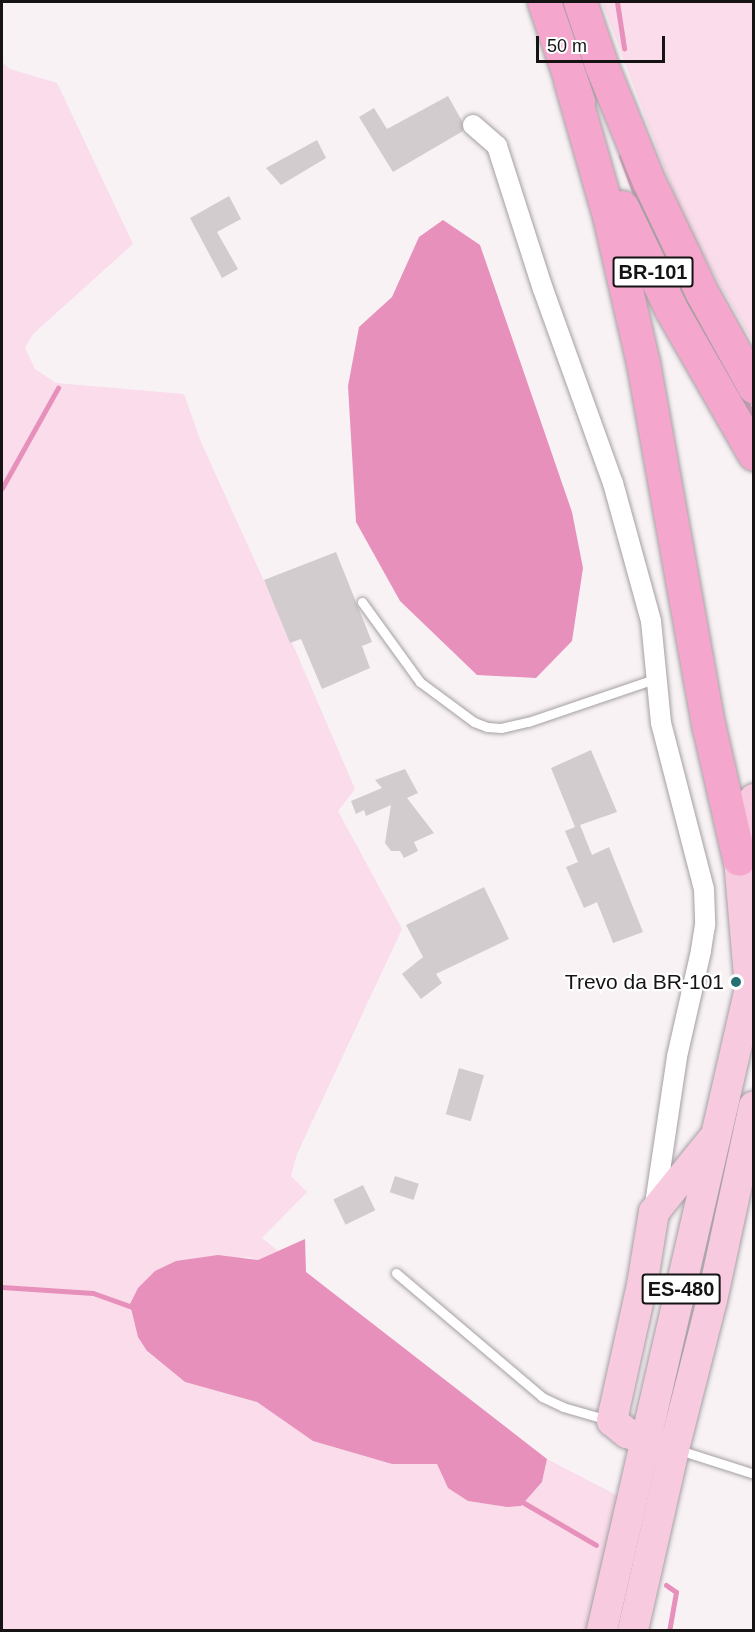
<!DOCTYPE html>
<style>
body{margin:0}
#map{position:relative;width:755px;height:1632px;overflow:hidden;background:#f8f2f5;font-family:Arial,sans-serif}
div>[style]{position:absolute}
.green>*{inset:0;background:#fadcea}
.water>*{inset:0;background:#e790bb}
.stream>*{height:5px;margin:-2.5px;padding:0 2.5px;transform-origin:2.5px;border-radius:2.5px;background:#e790bb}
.building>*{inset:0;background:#d2cccf;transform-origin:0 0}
.roads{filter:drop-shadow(0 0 2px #a5a0a2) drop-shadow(0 0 2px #a5a0a2)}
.service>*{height:9px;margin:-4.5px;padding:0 4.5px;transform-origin:4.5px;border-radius:4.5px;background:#fff}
.minor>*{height:20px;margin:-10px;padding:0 10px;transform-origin:10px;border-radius:10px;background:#fff}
.primary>*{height:30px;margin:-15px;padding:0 15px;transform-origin:15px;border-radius:15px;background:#f8cae0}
.motorway>*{height:33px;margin:-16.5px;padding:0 16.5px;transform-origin:16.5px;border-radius:16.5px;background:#f4a6cc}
.dots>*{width:16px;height:16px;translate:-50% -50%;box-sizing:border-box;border:3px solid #fff;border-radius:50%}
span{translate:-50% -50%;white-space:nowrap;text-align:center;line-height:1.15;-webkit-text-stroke:4.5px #fff;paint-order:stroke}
.shield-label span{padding:2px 4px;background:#fff;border:2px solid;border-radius:4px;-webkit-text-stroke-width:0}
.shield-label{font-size:20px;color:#151313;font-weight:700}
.poi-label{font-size:21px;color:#151313}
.right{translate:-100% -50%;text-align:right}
.frame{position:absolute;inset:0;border:3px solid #151313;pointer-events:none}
.scale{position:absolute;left:536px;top:36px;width:129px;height:27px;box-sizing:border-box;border:3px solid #151313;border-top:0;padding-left:8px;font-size:18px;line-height:21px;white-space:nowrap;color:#151313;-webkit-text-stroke:4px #fff;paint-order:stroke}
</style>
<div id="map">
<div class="green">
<i style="clip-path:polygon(602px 2px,753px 2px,753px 342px,686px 225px)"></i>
<i style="clip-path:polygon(2px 62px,10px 69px,57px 83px,133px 244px,33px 334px,25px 348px,35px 369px,56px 383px,184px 394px,201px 442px,297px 654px,355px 789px,338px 811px,402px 929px,297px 1154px,291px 1176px,307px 1192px,262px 1238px,278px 1251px,258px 1260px,248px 1257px,176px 1261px,147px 1352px,185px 1382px,257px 1402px,313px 1441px,392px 1464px,437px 1464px,444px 1480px,468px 1501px,507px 1507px,521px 1506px,542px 1482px,547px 1459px,622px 1498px,592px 1630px,2px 1630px)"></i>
</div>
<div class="water">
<i style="clip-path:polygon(443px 220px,480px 245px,572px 512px,583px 568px,572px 641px,536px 678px,477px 675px,400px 601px,356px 522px,348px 386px,359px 327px,392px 297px,419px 237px)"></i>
<i style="clip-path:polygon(305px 1239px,306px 1272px,547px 1459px,542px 1482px,521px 1506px,507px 1507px,468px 1501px,448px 1488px,437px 1464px,392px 1464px,313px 1441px,257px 1402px,185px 1382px,147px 1351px,138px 1337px,130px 1304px,138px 1288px,155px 1271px,176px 1261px,218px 1255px,258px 1260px)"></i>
</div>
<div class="stream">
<i style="left:617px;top:2px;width:47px;rotate:81.3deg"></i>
<i style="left:621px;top:156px;width:37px;rotate:70deg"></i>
<i style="left:634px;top:191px;width:109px;rotate:63.9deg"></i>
<i style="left:687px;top:300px;width:68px;rotate:61.2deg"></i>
<i style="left:741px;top:394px;width:26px;rotate:59deg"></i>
<i style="left:2px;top:488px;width:115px;rotate:-60.8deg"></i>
<i style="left:2px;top:1287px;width:91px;rotate:3.8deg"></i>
<i style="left:93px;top:1293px;width:45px;rotate:19.7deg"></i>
<i style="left:519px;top:1500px;width:89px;rotate:30.3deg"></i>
<i style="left:666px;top:1585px;width:12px;rotate:35deg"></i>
<i style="left:676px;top:1592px;width:39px;rotate:100deg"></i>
</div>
<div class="building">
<i style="clip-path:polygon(448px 96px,462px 121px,463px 131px,393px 172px,359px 117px,374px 108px,387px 129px)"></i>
<i style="clip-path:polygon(317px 140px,326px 158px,281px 185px,266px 168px)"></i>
<i style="clip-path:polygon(229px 196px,241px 219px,217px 232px,238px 269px,222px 278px,190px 218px)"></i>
<i style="clip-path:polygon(336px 552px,372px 642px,362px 646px,370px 668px,322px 689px,301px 639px,290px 643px,264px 580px)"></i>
<i style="clip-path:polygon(591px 750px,617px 812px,580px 825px,592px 855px,609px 847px,643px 932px,613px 943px,597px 902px,584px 908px,566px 867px,578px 862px,565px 831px,575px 827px,551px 768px)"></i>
<i style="clip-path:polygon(405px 769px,418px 793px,407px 798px,434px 833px,414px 842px,418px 851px,404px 858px,400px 851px,391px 851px,385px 843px,391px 805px,366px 816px,364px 810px,356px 814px,351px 801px,382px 788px,375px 780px)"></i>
<i style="clip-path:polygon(484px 887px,509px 939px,436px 974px,442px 983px,421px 999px,402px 974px,423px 957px,406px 925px)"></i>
<i style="left:459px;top:1068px;width:26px;height:48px;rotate:16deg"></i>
<i style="left:395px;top:1176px;width:25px;height:17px;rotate:18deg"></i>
<i style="left:363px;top:1185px;width:28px;height:33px;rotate:64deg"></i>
</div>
<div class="roads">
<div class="service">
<i style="left:362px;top:602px;width:99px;rotate:54.1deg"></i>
<i style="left:420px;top:682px;width:67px;rotate:36.5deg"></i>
<i style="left:474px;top:722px;width:14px;rotate:21deg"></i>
<i style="left:487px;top:727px;width:14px;rotate:4deg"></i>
<i style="left:501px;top:728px;width:28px;rotate:-13deg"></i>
<i style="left:528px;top:722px;width:136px;rotate:-18.8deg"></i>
<i style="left:396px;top:1273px;width:192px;rotate:40.3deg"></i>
<i style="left:542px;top:1397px;width:23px;rotate:25deg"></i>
<i style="left:563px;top:1407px;width:47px;rotate:16.1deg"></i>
<i style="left:679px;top:1450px;width:79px;rotate:17.7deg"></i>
</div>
<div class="minor">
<i style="left:473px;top:125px;width:32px;rotate:41deg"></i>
<i style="left:497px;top:146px;width:150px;rotate:72.2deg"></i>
<i style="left:543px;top:289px;width:206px;rotate:70.2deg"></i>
<i style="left:613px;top:483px;width:143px;rotate:74.6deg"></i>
<i style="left:651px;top:621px;width:102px;rotate:84.4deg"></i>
<i style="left:661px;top:723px;width:171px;rotate:75.5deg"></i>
<i style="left:704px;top:889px;width:36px;rotate:88deg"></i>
<i style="left:705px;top:925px;width:26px;rotate:99deg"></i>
<i style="left:701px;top:951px;width:109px;rotate:102.8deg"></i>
<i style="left:677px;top:1057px;width:155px;rotate:98.5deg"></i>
</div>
<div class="primary">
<i style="left:663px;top:1446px;width:38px;rotate:-160deg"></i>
<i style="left:627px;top:1433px;width:19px;rotate:-141deg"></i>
<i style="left:612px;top:1421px;width:10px;rotate:-79deg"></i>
<i style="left:614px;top:1411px;width:129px;rotate:-77.5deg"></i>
<i style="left:642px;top:1285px;width:74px;rotate:-80.7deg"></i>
<i style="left:654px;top:1212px;width:92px;rotate:-51.1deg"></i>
<i style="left:602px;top:1630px;width:659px;rotate:-77.02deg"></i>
<i style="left:750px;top:988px;width:129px;rotate:-94.9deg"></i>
<i style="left:739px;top:859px;width:33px;rotate:-85deg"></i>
<i style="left:742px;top:826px;width:22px;rotate:-72deg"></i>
<i style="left:749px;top:805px;width:8px;rotate:-50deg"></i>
<i style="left:633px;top:1630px;width:186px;rotate:-77.2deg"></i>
<i style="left:674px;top:1449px;width:154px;rotate:-75.7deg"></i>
<i style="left:712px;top:1300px;width:198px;rotate:-77.8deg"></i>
</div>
<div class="motorway">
<i style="left:544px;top:2px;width:105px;rotate:71deg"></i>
<i style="left:580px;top:2px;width:69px;rotate:71.3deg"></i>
<i style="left:602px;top:67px;width:124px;rotate:67.8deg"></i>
<i style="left:649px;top:182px;width:123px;rotate:64.5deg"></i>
<i style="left:702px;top:293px;width:107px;rotate:61deg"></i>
<i style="left:570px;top:80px;width:141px;rotate:74deg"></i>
<i style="left:609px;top:216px;width:151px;rotate:77deg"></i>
<i style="left:643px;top:363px;width:371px;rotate:79.8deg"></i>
<i style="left:709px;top:728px;width:134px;rotate:77.1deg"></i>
<i style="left:622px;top:207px;width:113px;rotate:64.3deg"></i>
<i style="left:671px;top:309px;width:167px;rotate:60.2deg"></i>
</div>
</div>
<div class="dots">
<i style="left:736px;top:982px;background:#257073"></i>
</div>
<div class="shield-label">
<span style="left:653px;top:272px">BR-101</span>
<span style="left:681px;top:1289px">ES-480</span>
</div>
<div class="poi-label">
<span class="right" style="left:724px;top:982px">Trevo da BR-101</span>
</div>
<div class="frame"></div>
<div class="scale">50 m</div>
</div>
